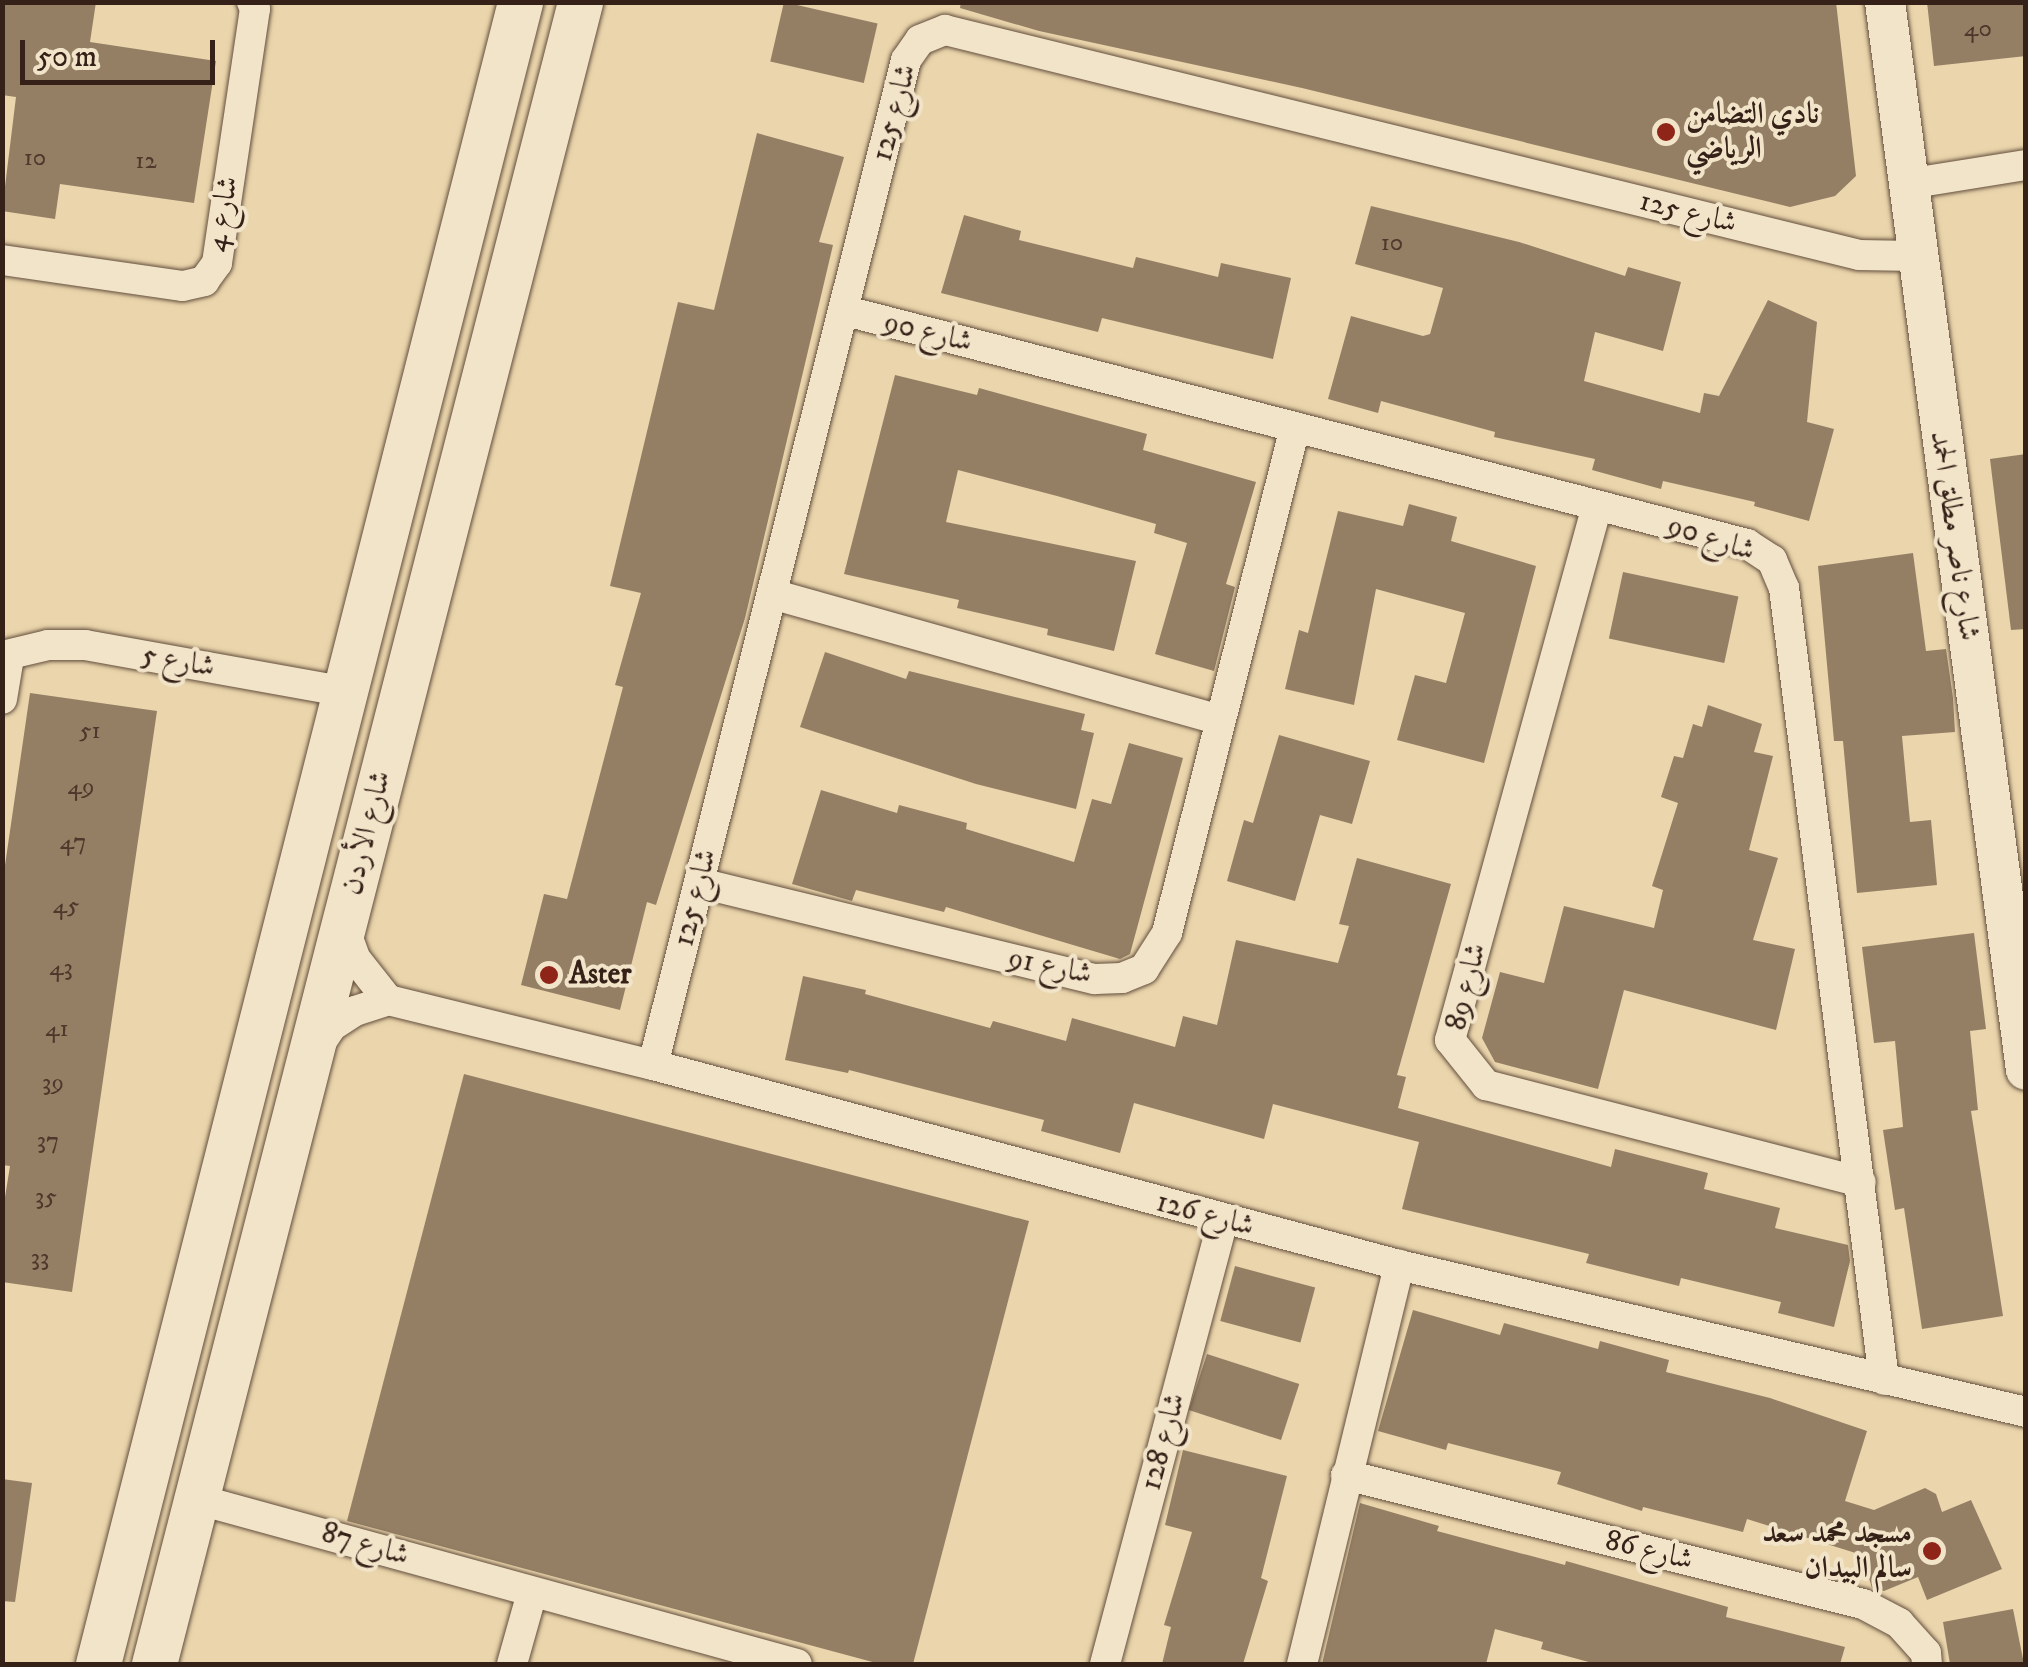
<!DOCTYPE html>
<meta charset="utf-8">
<style>
body{margin:0}
#map{position:relative;width:2028px;height:1667px;overflow:hidden;background:#ead5ac;font-family:"IM FELL DW Pica",Amiri,serif}
div>[style]{position:absolute}
.building>*{inset:0;background:#947f65;transform-origin:0 0}
.roads{filter:drop-shadow(0 0 2px #634e3d) drop-shadow(0 0 2px #634e3d)}
.minor>*{height:30px;margin:-15px;padding:0 15px;transform-origin:15px;border-radius:15px;background:#f1e4c9}
.tertiary>*{height:40px;margin:-20px;padding:0 20px;transform-origin:20px;border-radius:20px;background:#f1e4c9}
.secondary>*{height:45px;margin:-22.5px;padding:0 22.5px;transform-origin:22.5px;border-radius:22.5px;background:#f1e4c9}
.dots>*{width:28px;height:28px;translate:-50% -50%;box-sizing:border-box;border:5px solid #f1e4c9;border-radius:50%}
span{translate:-50% -50%;white-space:nowrap;text-align:center;line-height:1.15;-webkit-text-stroke:8px #f1e4c9;paint-order:stroke}
.number-label{font-size:25px;color:#4e382b}
.number-label span{-webkit-text-stroke-width:0}
.street-label{font-size:30px;color:#362118}
.poi-label{font-size:30px;color:#362118;font-weight:700}
.left{translate:0 -50%;text-align:left}
.right{translate:-100% -50%;text-align:right}
.frame{position:absolute;inset:0;border:5px solid #362118;pointer-events:none}
.scale{position:absolute;left:20px;top:40px;width:195px;height:45px;box-sizing:border-box;border:5px solid #362118;border-top:0;padding-left:12px;font-size:30px;line-height:35px;white-space:nowrap;color:#362118;-webkit-text-stroke:8px #f1e4c9;paint-order:stroke}
</style>
<div id="map">
<div class="building">
<i style="clip-path:polygon(2px 2px,96px 2px,90px 42px,216px 61px,194px 203px,60px 184px,55px 219px,2px 211px,16px 97px,2px 95px)"></i>
<i style="left:784px;top:2px;width:96px;height:61px;rotate:13deg"></i>
<i style="clip-path:polygon(961px 2px,1836px 2px,1856px 176px,1835px 196px,1790px 207px,1302px 88px,1039px 31px,960px 8px)"></i>
<i style="clip-path:polygon(1927px 2px,2026px 2px,2026px 56px,1934px 66px)"></i>
<i style="clip-path:polygon(757px 133px,844px 157px,819px 242px,833px 245px,745px 618px,656px 905px,647px 902px,620px 1010px,521px 985px,544px 894px,567px 899px,623px 687px,615px 685px,641px 593px,610px 586px,678px 302px,714px 310px)"></i>
<i style="clip-path:polygon(1371px 206px,1519px 242px,1625px 276px,1628px 267px,1681px 282px,1663px 351px,1595px 332px,1584px 381px,1700px 413px,1704px 393px,1719px 396px,1768px 300px,1817px 322px,1807px 422px,1834px 429px,1809px 521px,1754px 506px,1755px 502px,1663px 481px,1661px 489px,1592px 470px,1595px 459px,1494px 437px,1495px 432px,1381px 401px,1378px 413px,1328px 399px,1351px 316px,1423px 336px,1430px 334px,1443px 288px,1355px 264px)"></i>
<i style="clip-path:polygon(964px 215px,1021px 231px,1019px 240px,1133px 268px,1136px 257px,1218px 277px,1221px 263px,1291px 278px,1273px 359px,1102px 318px,1098px 332px,941px 293px)"></i>
<i style="clip-path:polygon(895px 375px,977px 395px,979px 388px,1147px 434px,1143px 450px,1256px 482px,1226px 584px,1235px 587px,1214px 671px,1155px 654px,1187px 543px,1154px 533px,1156px 524px,1057px 496px,958px 470px,946px 522px,1136px 561px,1114px 651px,1047px 635px,1048px 629px,957px 608px,959px 600px,844px 574px)"></i>
<i style="clip-path:polygon(2026px 454px,2026px 629px,2011px 630px,1990px 459px)"></i>
<i style="clip-path:polygon(1409px 504px,1457px 517px,1451px 541px,1536px 566px,1484px 763px,1397px 740px,1415px 675px,1446px 683px,1465px 613px,1376px 589px,1354px 705px,1285px 689px,1299px 630px,1308px 633px,1338px 511px,1403px 526px)"></i>
<i style="clip-path:polygon(1913px 553px,1926px 651px,1946px 649px,1953px 698px,1955px 732px,1902px 736px,1910px 822px,1931px 820px,1937px 885px,1857px 893px,1843px 741px,1834px 741px,1818px 566px)"></i>
<i style="left:1623px;top:572px;width:118px;height:68px;rotate:12deg"></i>
<i style="clip-path:polygon(825px 652px,906px 679px,909px 671px,1085px 714px,1081px 730px,1094px 733px,1076px 809px,976px 784px,800px 727px)"></i>
<i style="clip-path:polygon(30px 693px,157px 711px,72px 1292px,2px 1282px,2px 1216px,10px 1166px,2px 1165px,2px 886px)"></i>
<i style="clip-path:polygon(1708px 705px,1762px 724px,1754px 752px,1773px 756px,1749px 850px,1778px 858px,1753px 940px,1795px 949px,1776px 1030px,1624px 990px,1598px 1089px,1495px 1062px,1482px 1038px,1500px 972px,1544px 983px,1564px 906px,1654px 928px,1663px 890px,1652px 886px,1678px 803px,1661px 797px,1674px 756px,1683px 758px,1693px 724px,1702px 727px)"></i>
<i style="clip-path:polygon(1279px 735px,1370px 761px,1352px 824px,1320px 815px,1295px 901px,1227px 881px,1244px 820px,1253px 823px)"></i>
<i style="clip-path:polygon(1129px 743px,1183px 758px,1130px 954px,1120px 959px,946px 907px,944px 912px,856px 890px,852px 901px,792px 884px,821px 790px,897px 813px,899px 805px,967px 823px,966px 829px,1074px 862px,1092px 799px,1111px 804px)"></i>
<i style="clip-path:polygon(1357px 858px,1451px 884px,1397px 1075px,1406px 1077px,1398px 1108px,1611px 1167px,1615px 1149px,1708px 1173px,1704px 1189px,1780px 1208px,1775px 1228px,1848px 1245px,1850px 1261px,1834px 1327px,1778px 1313px,1781px 1302px,1681px 1278px,1679px 1286px,1586px 1263px,1589px 1254px,1402px 1209px,1419px 1142px,1273px 1104px,1264px 1139px,1134px 1103px,1120px 1153px,1041px 1131px,1044px 1120px,849px 1070px,848px 1073px,785px 1060px,803px 976px,866px 990px,865px 994px,990px 1028px,993px 1021px,1066px 1041px,1072px 1018px,1175px 1047px,1183px 1016px,1217px 1025px,1236px 940px,1338px 963px,1349px 926px,1339px 924px)"></i>
<i style="clip-path:polygon(1974px 933px,1986px 1029px,1970px 1031px,1978px 1110px,1971px 1111px,2003px 1316px,1922px 1329px,1904px 1208px,1895px 1210px,1883px 1130px,1903px 1127px,1895px 1041px,1874px 1043px,1862px 947px)"></i>
<i style="clip-path:polygon(464px 1074px,1029px 1221px,913px 1664px,880px 1664px,347px 1521px)"></i>
<i style="left:1235px;top:1266px;width:83px;height:57px;rotate:15deg"></i>
<i style="clip-path:polygon(1413px 1310px,1500px 1335px,1504px 1323px,1598px 1349px,1600px 1341px,1669px 1360px,1666px 1372px,1770px 1398px,1867px 1431px,1845px 1501px,1874px 1510px,1925px 1488px,1936px 1494px,1942px 1512px,1971px 1500px,2002px 1569px,1927px 1600px,1918px 1577px,1884px 1591px,1872px 1588px,1862px 1555px,1747px 1519px,1743px 1532px,1643px 1507px,1642px 1511px,1557px 1484px,1561px 1472px,1448px 1443px,1446px 1450px,1378px 1431px)"></i>
<i style="left:1207px;top:1354px;width:97px;height:59px;rotate:18deg"></i>
<i style="clip-path:polygon(1183px 1450px,1287px 1476px,1261px 1578px,1268px 1581px,1243px 1664px,1162px 1664px,1171px 1627px,1164px 1625px,1192px 1532px,1165px 1525px)"></i>
<i style="clip-path:polygon(2px 1479px,32px 1483px,15px 1602px,2px 1601px)"></i>
<i style="clip-path:polygon(1360px 1503px,1439px 1526px,1437px 1531px,1565px 1565px,1566px 1561px,1728px 1607px,1726px 1617px,1845px 1647px,1840px 1664px,1596px 1664px,1541px 1649px,1543px 1642px,1495px 1629px,1486px 1664px,1322px 1664px)"></i>
<i style="clip-path:polygon(2013px 1609px,2024px 1664px,1950px 1664px,1943px 1622px)"></i>
</div>
<div class="roads">
<div class="minor">
<i style="left:1907px;top:184px;width:121px;rotate:-9.1deg"></i>
<i style="left:2px;top:260px;width:183px;rotate:8.2deg"></i>
<i style="left:183px;top:286px;width:22px;rotate:-13deg"></i>
<i style="left:204px;top:281px;width:22px;rotate:-54deg"></i>
<i style="left:217px;top:263px;width:257px;rotate:-81.5deg"></i>
<i style="left:255px;top:9px;width:8px;rotate:-113deg"></i>
<i style="left:846px;top:311px;width:931px;rotate:14.5deg"></i>
<i style="left:1747px;top:544px;width:30px;rotate:33deg"></i>
<i style="left:1772px;top:560px;width:30px;rotate:67deg"></i>
<i style="left:1784px;top:588px;width:798px;rotate:82.8deg"></i>
<i style="left:1597px;top:506px;width:554px;rotate:105.39deg"></i>
<i style="left:1450px;top:1040px;width:58px;rotate:51.3deg"></i>
<i style="left:1486px;top:1085px;width:387px;rotate:14.5deg"></i>
<i style="left:772px;top:594px;width:464px;rotate:15.7deg"></i>
<i style="left:2px;top:656px;width:47px;rotate:-13.4deg"></i>
<i style="left:48px;top:645px;width:37px"></i>
<i style="left:85px;top:645px;width:266px;rotate:10.2deg"></i>
<i style="left:2px;top:699px;width:43px;rotate:-80.5deg"></i>
<i style="left:700px;top:883px;width:406px;rotate:13.7deg"></i>
<i style="left:1095px;top:979px;width:27px;rotate:-2deg"></i>
<i style="left:1122px;top:978px;width:24px;rotate:-22deg"></i>
<i style="left:1144px;top:969px;width:43px;rotate:-57.4deg"></i>
<i style="left:1167px;top:933px;width:522px;rotate:-75.8deg"></i>
<i style="left:344px;top:927px;width:33px;rotate:70deg"></i>
<i style="left:355px;top:958px;width:53px;rotate:51.8deg"></i>
<i style="left:317px;top:1048px;width:27px;rotate:-56deg"></i>
<i style="left:332px;top:1026px;width:27px;rotate:-33deg"></i>
<i style="left:355px;top:1011px;width:35px;rotate:-18deg"></i>
<i style="left:388px;top:1000px;width:273px;rotate:13.8deg"></i>
<i style="left:653px;top:1065px;width:772px;rotate:15.01deg"></i>
<i style="left:1399px;top:1265px;width:644px;rotate:13.19deg"></i>
<i style="left:653px;top:1065px;width:1036px;rotate:-75.87deg"></i>
<i style="left:906px;top:60px;width:24px;rotate:-55deg"></i>
<i style="left:920px;top:40px;width:27px;rotate:-22deg"></i>
<i style="left:945px;top:30px;width:941px;rotate:13.83deg"></i>
<i style="left:1859px;top:255px;width:56px;rotate:1deg"></i>
<i style="left:1346px;top:1475px;width:533px;rotate:14.01deg"></i>
<i style="left:1863px;top:1604px;width:41px;rotate:27.8deg"></i>
<i style="left:1899px;top:1623px;width:40px;rotate:48deg"></i>
<i style="left:1926px;top:1653px;width:11px;rotate:85deg"></i>
<i style="left:196px;top:1499px;width:623px;rotate:15.35deg"></i>
<i style="left:512px;top:1664px;width:74px;rotate:-74.3deg"></i>
<i style="left:1105px;top:1664px;width:459px;rotate:-75.1deg"></i>
<i style="left:1302px;top:1664px;width:411px;rotate:-76.3deg"></i>
</div>
<div class="tertiary">
<i style="left:1885px;top:2px;width:1077px;rotate:82.48deg"></i>
</div>
<div class="secondary">
<i style="left:98px;top:1664px;width:1715px;rotate:-75.75deg"></i>
<i style="left:154px;top:1664px;width:1716px;rotate:-75.62deg"></i>
</div>
</div>
<div class="dots">
<i style="left:1666px;top:132px;background:#8f2418"></i>
<i style="left:549px;top:975px;background:#8f2418"></i>
<i style="left:1932px;top:1551px;background:#8f2418"></i>
</div>
<div class="number-label">
<span style="left:1978px;top:29px">40</span>
<span style="left:35px;top:158px">10</span>
<span style="left:146px;top:161px">12</span>
<span style="left:1392px;top:243px">10</span>
<span style="left:90px;top:731px">51</span>
<span style="left:81px;top:787px">49</span>
<span style="left:73px;top:842px">47</span>
<span style="left:66px;top:906px">45</span>
<span style="left:61px;top:968px">43</span>
<span style="left:57px;top:1029px">41</span>
<span style="left:53px;top:1083px">39</span>
<span style="left:48px;top:1141px">37</span>
<span style="left:46px;top:1197px">35</span>
<span style="left:40px;top:1258px">33</span>
</div>
<div class="street-label">
<span style="left:895px;top:113px;rotate:-75deg">شارع 125</span>
<span style="left:1688px;top:213px;rotate:14deg">شارع 125</span>
<span style="left:223px;top:214px;rotate:-80deg">شارع 4</span>
<span style="left:928px;top:333px;rotate:14deg">شارع 90</span>
<span style="left:1954px;top:536px;rotate:82deg">شارع ناصر مطلق الحمد</span>
<span style="left:1711px;top:539px;rotate:18deg">شارع 90</span>
<span style="left:178px;top:662px;rotate:10deg">شارع 5</span>
<span style="left:367px;top:833px;rotate:-76deg">شارع الأردن</span>
<span style="left:696px;top:898px;rotate:-76deg">شارع 125</span>
<span style="left:1050px;top:967px;rotate:12deg">شارع 91</span>
<span style="left:1467px;top:987px;rotate:-76deg">شارع 89</span>
<span style="left:1205px;top:1215px;rotate:15deg">شارع 126</span>
<span style="left:1164px;top:1442px;rotate:-75deg">شارع 128</span>
<span style="left:365px;top:1545px;rotate:16deg">شارع 87</span>
<span style="left:1649px;top:1551px;rotate:14deg">شارع 86</span>
</div>
<div class="poi-label">
<span class="left" style="left:1686px;top:132px">نادي التضامن<br>الرياضي</span>
<span class="left" style="left:569px;top:975px">Aster</span>
<span class="right" style="left:1912px;top:1551px">مسجد محمد سعد<br>سالم البيدان</span>
</div>
<div class="frame"></div>
<div class="scale">50 m</div>
</div>
